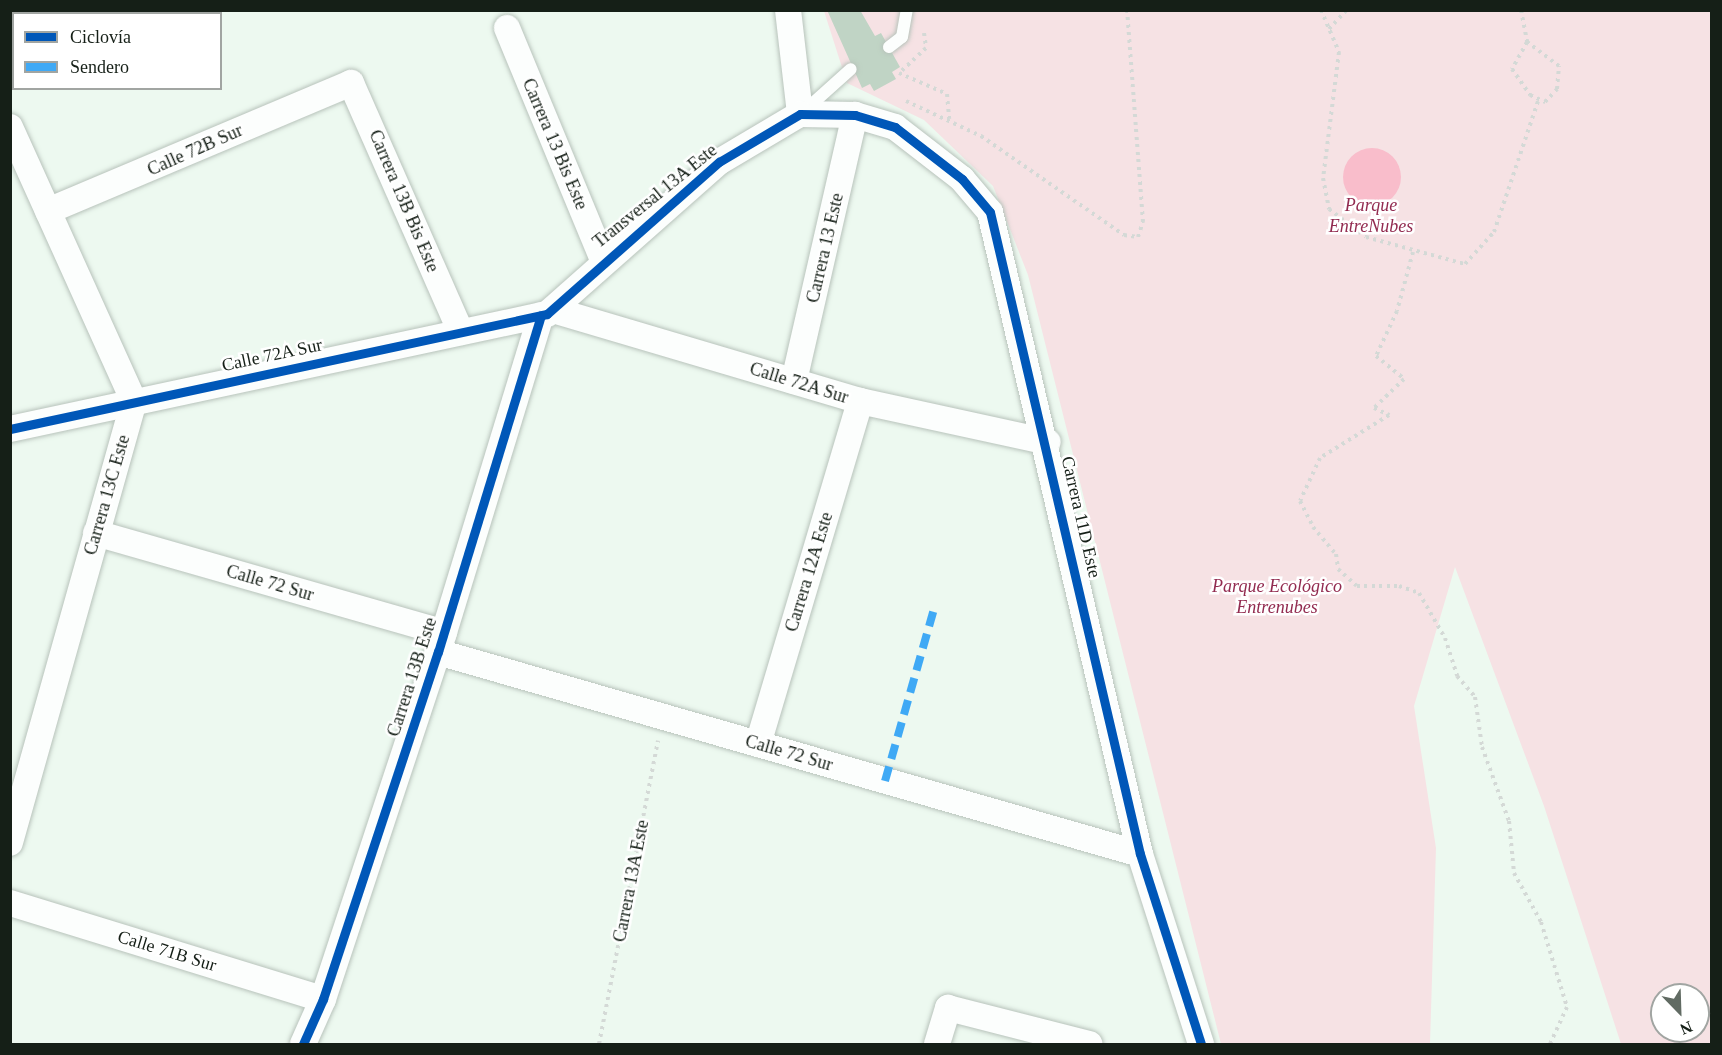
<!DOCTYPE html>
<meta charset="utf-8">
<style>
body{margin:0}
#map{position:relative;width:1722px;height:1055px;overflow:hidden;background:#edf9f0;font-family:"Times New Roman",serif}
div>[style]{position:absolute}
.green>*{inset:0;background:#f6e2e4}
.water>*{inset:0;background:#f9bdcb}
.round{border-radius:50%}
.building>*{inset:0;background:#c0d4c5}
.path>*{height:4px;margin-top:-2px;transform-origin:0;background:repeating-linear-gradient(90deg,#d4d9d6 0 3px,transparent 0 7.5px)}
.roads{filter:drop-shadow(0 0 2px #b8c3bb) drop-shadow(0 0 2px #b8c3bb)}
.lane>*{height:12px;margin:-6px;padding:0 6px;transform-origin:6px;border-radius:6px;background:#fcfefd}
.street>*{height:26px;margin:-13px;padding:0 13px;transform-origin:13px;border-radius:13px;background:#fcfefd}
.quiet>*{height:8px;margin-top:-4px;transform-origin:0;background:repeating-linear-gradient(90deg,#3fa9f5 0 15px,transparent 0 23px)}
.cycleway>*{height:9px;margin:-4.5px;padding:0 4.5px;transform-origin:4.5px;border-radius:4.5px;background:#0057b8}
span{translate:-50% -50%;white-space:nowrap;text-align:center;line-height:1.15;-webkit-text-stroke:5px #fff;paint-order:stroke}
.street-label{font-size:18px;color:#151f17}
.park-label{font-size:18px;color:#922b50;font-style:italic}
.frame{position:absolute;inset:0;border:12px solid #151f17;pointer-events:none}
.legend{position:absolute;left:12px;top:12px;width:210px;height:78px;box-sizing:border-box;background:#fff;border:2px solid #a1a5a2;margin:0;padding:8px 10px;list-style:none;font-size:18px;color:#151f17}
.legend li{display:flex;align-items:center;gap:12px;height:30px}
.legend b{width:30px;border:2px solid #a1a5a2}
.north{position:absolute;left:1650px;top:983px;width:60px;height:60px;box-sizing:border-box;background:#fff;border:2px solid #a1a5a2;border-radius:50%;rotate:157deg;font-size:16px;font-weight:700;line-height:24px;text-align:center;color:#151f17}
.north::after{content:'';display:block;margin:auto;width:21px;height:27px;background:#616b63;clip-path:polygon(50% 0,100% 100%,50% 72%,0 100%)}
</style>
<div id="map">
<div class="green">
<i style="clip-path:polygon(evenodd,824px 11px,1711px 11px,1711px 1044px,1621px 1044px,1544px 806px,1455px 567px,1414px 706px,1436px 848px,1430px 1044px,1221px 1044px,1028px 275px,993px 186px,924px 120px,847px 83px,824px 11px,1662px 995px,1698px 995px,1698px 1031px,1662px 1031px,1662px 995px)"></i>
</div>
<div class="water">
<i class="round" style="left:1343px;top:148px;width:58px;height:58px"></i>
</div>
<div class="building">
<i style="clip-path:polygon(827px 10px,860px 10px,875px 36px,881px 33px,900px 67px,892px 72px,896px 79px,874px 91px,870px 84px,862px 88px)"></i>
</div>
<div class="path">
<i style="left:1321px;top:10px;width:46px;rotate:66.8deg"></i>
<i style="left:1339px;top:52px;width:127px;rotate:97.2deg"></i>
<i style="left:1323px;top:178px;width:32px;rotate:79deg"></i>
<i style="left:1329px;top:209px;width:46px;rotate:37.1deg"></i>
<i style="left:1366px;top:237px;width:103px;rotate:15.3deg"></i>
<i style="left:1465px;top:264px;width:43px;rotate:-47.8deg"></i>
<i style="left:1494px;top:232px;width:138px;rotate:-71.4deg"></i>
<i style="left:1521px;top:10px;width:33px;rotate:79deg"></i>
<i style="left:1527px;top:42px;width:31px;rotate:119deg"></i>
<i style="left:1512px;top:69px;width:32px;rotate:55deg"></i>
<i style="left:1530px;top:95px;width:17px;rotate:25deg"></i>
<i style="left:1545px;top:102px;width:18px;rotate:-47deg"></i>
<i style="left:1557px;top:89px;width:23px;rotate:-85deg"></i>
<i style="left:1559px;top:66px;width:40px;rotate:-143deg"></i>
<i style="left:1329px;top:29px;width:26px;rotate:-47deg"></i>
<i style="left:924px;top:33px;width:15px;rotate:82deg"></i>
<i style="left:926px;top:48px;width:37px;rotate:137deg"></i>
<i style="left:899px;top:73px;width:52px;rotate:23.6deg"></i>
<i style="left:947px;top:94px;width:25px;rotate:85deg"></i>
<i style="left:906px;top:101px;width:83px;rotate:25deg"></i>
<i style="left:981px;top:136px;width:174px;rotate:34.7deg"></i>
<i style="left:1124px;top:235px;width:14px;rotate:8deg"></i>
<i style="left:1138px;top:237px;width:16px;rotate:-72deg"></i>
<i style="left:1143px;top:222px;width:213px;rotate:-94.3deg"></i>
<i style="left:1413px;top:252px;width:61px;rotate:105.2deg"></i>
<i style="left:1397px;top:311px;width:50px;rotate:115deg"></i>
<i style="left:1376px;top:356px;width:36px;rotate:39deg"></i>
<i style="left:1404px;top:379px;width:42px;rotate:136deg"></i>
<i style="left:1374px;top:408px;width:17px;rotate:25deg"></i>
<i style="left:1389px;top:415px;width:81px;rotate:148.1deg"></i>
<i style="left:1320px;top:458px;width:47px;rotate:114.9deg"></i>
<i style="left:1300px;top:501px;width:29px;rotate:63deg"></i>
<i style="left:1313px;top:527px;width:35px;rotate:50deg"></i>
<i style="left:1336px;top:554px;width:15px;rotate:82deg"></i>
<i style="left:1338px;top:569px;width:25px;rotate:42deg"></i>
<i style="left:1357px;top:586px;width:42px"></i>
<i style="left:1399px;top:586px;width:21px;rotate:19deg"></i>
<i style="left:1419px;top:593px;width:52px;rotate:60deg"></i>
<i style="left:1445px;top:638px;width:40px;rotate:72deg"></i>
<i style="left:1457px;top:676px;width:28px;rotate:49deg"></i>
<i style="left:1475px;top:697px;width:50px;rotate:82deg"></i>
<i style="left:1482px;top:747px;width:79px;rotate:70deg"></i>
<i style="left:1509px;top:821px;width:52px;rotate:84.5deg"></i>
<i style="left:1514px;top:873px;width:56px;rotate:61.1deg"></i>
<i style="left:1541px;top:922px;width:89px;rotate:73deg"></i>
<i style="left:1567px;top:1007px;width:41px;rotate:114.7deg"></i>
<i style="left:599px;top:1044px;width:309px;rotate:-79deg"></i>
</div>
<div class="roads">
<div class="lane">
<i style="left:889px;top:47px;width:16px;rotate:-38deg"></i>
<i style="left:902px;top:37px;width:27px;rotate:-80deg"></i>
<i style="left:803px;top:112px;width:64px;rotate:-41.9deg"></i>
</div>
<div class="street">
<i style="left:788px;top:10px;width:105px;rotate:83.4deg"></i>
<i style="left:507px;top:28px;width:251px;rotate:67.5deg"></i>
<i style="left:800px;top:114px;width:55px;rotate:1deg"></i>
<i style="left:855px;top:115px;width:42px;rotate:16.7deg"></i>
<i style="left:895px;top:127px;width:85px;rotate:37.8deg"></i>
<i style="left:962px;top:179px;width:43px;rotate:49.7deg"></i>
<i style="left:990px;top:212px;width:659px;rotate:76.85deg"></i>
<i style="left:1140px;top:854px;width:200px;rotate:72.2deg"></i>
<i style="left:10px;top:127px;width:301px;rotate:65.7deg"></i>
<i style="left:134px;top:401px;width:459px;rotate:105.7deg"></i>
<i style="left:48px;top:211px;width:329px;rotate:-22.9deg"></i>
<i style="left:351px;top:83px;width:272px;rotate:66.2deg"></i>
<i style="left:553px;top:310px;width:320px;rotate:16.5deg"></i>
<i style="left:860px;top:401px;width:192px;rotate:12.3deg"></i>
<i style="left:794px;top:381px;width:273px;rotate:-77.1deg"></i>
<i style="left:10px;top:429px;width:549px;rotate:-12.09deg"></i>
<i style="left:547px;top:314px;width:230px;rotate:-41.5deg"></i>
<i style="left:719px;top:162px;width:94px;rotate:-30.7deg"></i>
<i style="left:96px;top:533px;width:362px;rotate:16deg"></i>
<i style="left:438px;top:652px;width:730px;rotate:16.05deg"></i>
<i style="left:758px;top:744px;width:358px;rotate:-73.4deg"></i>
<i style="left:10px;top:903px;width:327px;rotate:17.1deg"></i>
<i style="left:303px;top:1044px;width:49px;rotate:-66deg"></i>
<i style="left:323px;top:999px;width:366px;rotate:-71.7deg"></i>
<i style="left:438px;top:652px;width:352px;rotate:-73deg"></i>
<i style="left:937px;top:1044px;width:38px;rotate:-73deg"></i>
<i style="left:948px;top:1008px;width:146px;rotate:14.3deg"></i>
</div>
</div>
<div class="quiet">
<i style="left:885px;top:781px;width:182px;rotate:-74.1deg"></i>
</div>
<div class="cycleway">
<i style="left:10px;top:429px;width:549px;rotate:-12.09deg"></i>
<i style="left:547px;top:314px;width:230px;rotate:-41.5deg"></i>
<i style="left:719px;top:162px;width:94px;rotate:-30.7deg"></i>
<i style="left:800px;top:114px;width:55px;rotate:1deg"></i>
<i style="left:855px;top:115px;width:42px;rotate:16.7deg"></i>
<i style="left:895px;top:127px;width:85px;rotate:37.8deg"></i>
<i style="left:962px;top:179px;width:43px;rotate:49.7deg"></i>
<i style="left:990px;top:212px;width:659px;rotate:76.85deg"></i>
<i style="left:1140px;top:854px;width:200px;rotate:72.2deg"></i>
<i style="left:303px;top:1044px;width:49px;rotate:-66deg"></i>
<i style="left:323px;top:999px;width:366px;rotate:-71.7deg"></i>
<i style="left:438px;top:652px;width:352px;rotate:-73deg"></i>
</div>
<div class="street-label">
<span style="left:555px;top:144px;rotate:67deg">Carrera 13 Bis Este</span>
<span style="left:195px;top:150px;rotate:-24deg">Calle 72B Sur</span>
<span style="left:655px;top:196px;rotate:-39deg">Transversal 13A Este</span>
<span style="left:404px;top:201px;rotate:67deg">Carrera 13B Bis Este</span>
<span style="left:825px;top:248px;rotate:-77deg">Carrera 13 Este</span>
<span style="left:272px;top:355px;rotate:-12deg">Calle 72A Sur</span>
<span style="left:799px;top:383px;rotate:17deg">Calle 72A Sur</span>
<span style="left:107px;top:495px;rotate:-74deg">Carrera 13C Este</span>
<span style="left:1081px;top:517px;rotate:77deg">Carrera 11D Este</span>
<span style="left:809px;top:572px;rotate:-73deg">Carrera 12A Este</span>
<span style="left:270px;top:583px;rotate:16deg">Calle 72 Sur</span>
<span style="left:412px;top:677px;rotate:-72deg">Carrera 13B Este</span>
<span style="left:789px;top:753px;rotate:16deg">Calle 72 Sur</span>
<span style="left:631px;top:881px;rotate:-79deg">Carrera 13A Este</span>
<span style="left:167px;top:951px;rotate:17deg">Calle 71B Sur</span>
</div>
<div class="park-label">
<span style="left:1371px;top:216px">Parque<br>EntreNubes</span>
<span style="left:1277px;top:597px">Parque Ecológico<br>Entrenubes</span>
</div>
<div class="frame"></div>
<ul class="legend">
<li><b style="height:8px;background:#0057b8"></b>Ciclovía</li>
<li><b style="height:8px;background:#3fa9f5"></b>Sendero</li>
</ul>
<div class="north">N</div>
</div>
